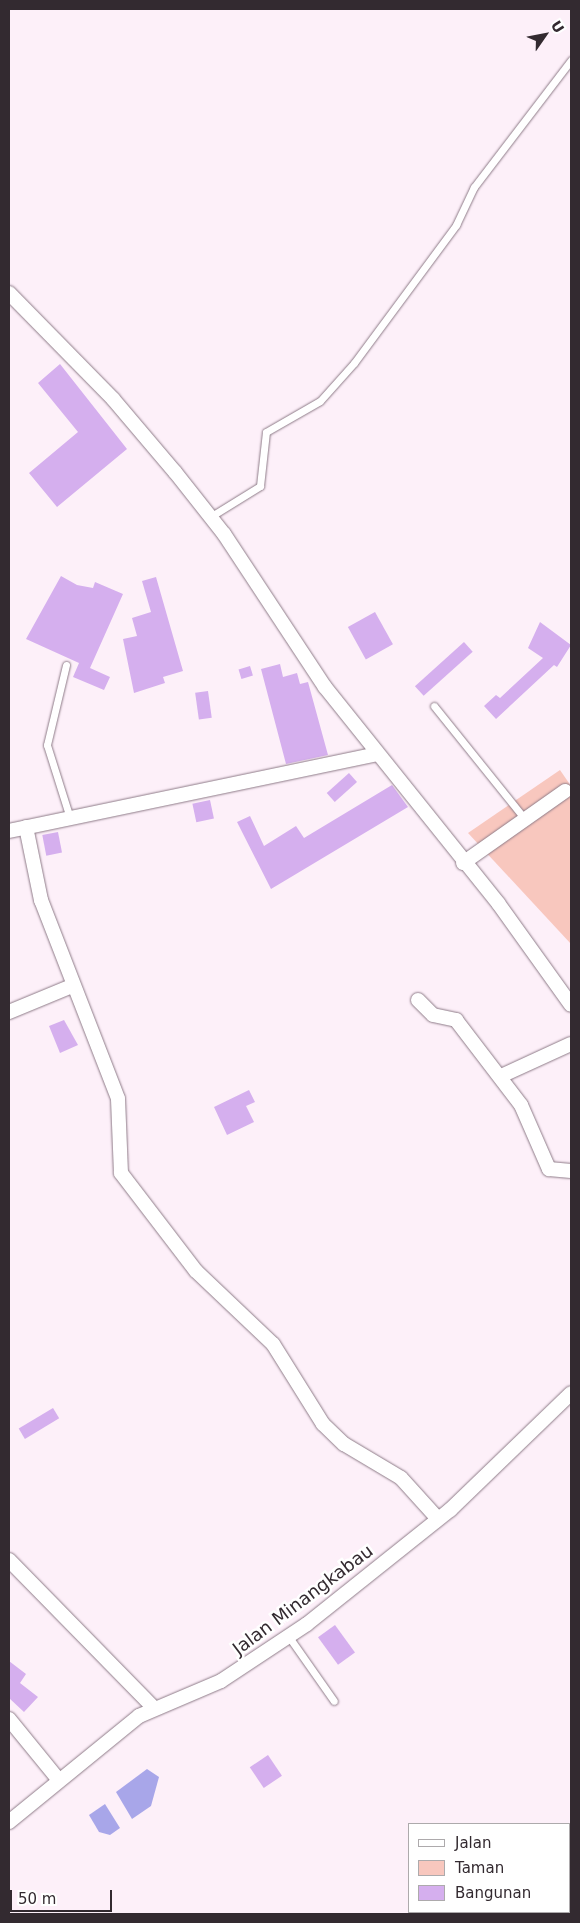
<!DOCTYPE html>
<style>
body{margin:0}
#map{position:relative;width:580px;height:1923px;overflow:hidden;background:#fdf0f9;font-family:"DejaVu Sans",sans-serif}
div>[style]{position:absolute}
.green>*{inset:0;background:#f8c7be}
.water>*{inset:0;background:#a8a6e9}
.building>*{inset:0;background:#d5afee;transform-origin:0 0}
.roads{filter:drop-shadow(0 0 1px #8e7b88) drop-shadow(0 0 1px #8e7b88)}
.lane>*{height:7px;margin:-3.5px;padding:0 3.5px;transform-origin:3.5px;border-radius:3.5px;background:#fff}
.street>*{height:14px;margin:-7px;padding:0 7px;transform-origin:7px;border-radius:7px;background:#fff}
span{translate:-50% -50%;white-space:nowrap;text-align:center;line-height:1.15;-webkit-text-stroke:5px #fff;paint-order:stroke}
.street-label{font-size:18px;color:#332a30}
.frame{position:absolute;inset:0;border:10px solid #332a30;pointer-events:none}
.legend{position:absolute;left:408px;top:1823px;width:162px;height:90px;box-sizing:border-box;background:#fff;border:1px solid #adaaac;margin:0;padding:6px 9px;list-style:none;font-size:15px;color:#332a30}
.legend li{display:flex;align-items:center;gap:10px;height:25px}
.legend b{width:25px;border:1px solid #adaaac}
.north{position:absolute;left:520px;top:10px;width:50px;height:50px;-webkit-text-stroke:4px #fff;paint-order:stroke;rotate:57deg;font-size:14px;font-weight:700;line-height:20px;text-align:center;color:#332a30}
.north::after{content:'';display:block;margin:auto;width:18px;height:22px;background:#332a30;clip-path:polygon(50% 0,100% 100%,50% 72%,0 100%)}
.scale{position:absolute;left:10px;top:1890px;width:102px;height:22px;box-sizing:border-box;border:2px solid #332a30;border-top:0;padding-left:6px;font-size:15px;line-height:18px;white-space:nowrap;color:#332a30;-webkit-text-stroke:4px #fff;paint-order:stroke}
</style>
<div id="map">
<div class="green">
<i style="clip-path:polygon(560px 770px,571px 786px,571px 944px,468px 833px)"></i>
</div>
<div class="water">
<i style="clip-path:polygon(147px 1769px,159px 1777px,151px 1806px,132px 1819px,116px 1792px)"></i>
<i style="clip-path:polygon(105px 1804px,120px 1828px,110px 1835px,99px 1832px,89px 1815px)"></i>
</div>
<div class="building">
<i style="clip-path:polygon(60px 364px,127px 449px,57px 507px,29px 473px,78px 432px,38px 383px)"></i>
<i style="clip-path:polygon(61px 576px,77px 585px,93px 588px,95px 582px,123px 594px,90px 668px,110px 677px,104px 690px,73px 677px,79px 663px,26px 639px)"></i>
<i style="clip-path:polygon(156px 577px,183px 671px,163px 677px,165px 683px,134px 693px,123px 639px,137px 636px,132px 618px,151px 612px,142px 581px)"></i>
<i style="left:375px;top:612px;width:37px;height:31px;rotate:61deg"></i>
<i style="clip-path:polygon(540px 622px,571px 645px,557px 667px,554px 665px,496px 719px,484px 706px,496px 695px,500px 698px,543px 658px,528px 648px)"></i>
<i style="left:464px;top:642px;width:13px;height:66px;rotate:48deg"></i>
<i style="clip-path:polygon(280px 664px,283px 677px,297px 673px,300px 684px,308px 682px,328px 755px,286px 764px,261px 669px)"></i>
<i style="left:250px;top:666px;width:10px;height:12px;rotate:73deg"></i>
<i style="left:208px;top:691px;width:27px;height:13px;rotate:82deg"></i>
<i style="left:349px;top:773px;width:12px;height:30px;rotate:48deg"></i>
<i style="clip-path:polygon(392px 785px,408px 807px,271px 889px,237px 822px,250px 816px,264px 846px,296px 826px,304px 838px)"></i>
<i style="left:210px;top:800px;width:19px;height:18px;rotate:78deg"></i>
<i style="left:58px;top:832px;width:21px;height:16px;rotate:79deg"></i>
<i style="clip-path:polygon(64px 1020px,78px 1045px,60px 1053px,49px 1026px)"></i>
<i style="clip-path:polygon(249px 1090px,255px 1102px,246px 1106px,254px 1122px,227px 1135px,214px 1107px)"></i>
<i style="left:53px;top:1408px;width:12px;height:40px;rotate:59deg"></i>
<i style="left:335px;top:1625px;width:34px;height:21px;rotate:54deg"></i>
<i style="clip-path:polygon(9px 1661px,26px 1674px,20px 1683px,38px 1697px,24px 1712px,9px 1698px)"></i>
<i style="left:268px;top:1755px;width:25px;height:22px;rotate:56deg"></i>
</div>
<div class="roads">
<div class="lane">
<i style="left:210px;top:517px;width:59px;rotate:-31.8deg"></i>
<i style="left:260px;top:486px;width:54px;rotate:-83.7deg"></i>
<i style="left:266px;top:432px;width:62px;rotate:-29.9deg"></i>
<i style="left:320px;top:401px;width:51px;rotate:-48.2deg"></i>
<i style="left:354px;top:363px;width:172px;rotate:-53.5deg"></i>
<i style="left:456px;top:225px;width:42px;rotate:-64.7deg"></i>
<i style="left:474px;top:187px;width:160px;rotate:-52.6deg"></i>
<i style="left:66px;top:665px;width:82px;rotate:103.4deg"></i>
<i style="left:47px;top:745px;width:77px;rotate:72.5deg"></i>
<i style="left:434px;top:706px;width:145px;rotate:51.2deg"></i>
<i style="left:289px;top:1637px;width:78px;rotate:54.9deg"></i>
</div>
<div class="street">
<i style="left:9px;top:293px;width:148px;rotate:45.5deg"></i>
<i style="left:113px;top:399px;width:96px;rotate:49.7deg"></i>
<i style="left:175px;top:472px;width:79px;rotate:51.7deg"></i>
<i style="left:224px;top:534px;width:183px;rotate:56.6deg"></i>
<i style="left:325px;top:687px;width:277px;rotate:51.3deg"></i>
<i style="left:498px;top:903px;width:125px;rotate:54.4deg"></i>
<i style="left:26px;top:827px;width:75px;rotate:78.4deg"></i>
<i style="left:41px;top:900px;width:213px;rotate:68.8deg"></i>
<i style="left:118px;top:1099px;width:74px;rotate:87.7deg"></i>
<i style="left:121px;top:1173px;width:123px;rotate:52.6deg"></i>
<i style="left:196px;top:1271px;width:106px;rotate:43.5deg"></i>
<i style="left:273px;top:1344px;width:94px;rotate:58deg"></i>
<i style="left:323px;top:1424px;width:29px;rotate:44deg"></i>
<i style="left:344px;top:1444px;width:66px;rotate:30.8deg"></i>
<i style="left:401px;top:1478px;width:55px;rotate:47.9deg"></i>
<i style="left:9px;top:831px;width:375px;rotate:-11.8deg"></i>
<i style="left:463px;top:863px;width:125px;rotate:-35.2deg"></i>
<i style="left:418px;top:1000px;width:21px;rotate:45deg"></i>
<i style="left:433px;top:1015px;width:24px;rotate:12deg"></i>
<i style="left:456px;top:1020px;width:107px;rotate:52.6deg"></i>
<i style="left:521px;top:1105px;width:70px;rotate:66.4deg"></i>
<i style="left:549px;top:1169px;width:22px;rotate:5deg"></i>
<i style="left:9px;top:1012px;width:68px;rotate:-22.4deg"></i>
<i style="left:501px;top:1076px;width:77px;rotate:-24.6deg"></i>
<i style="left:9px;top:1560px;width:207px;rotate:45.6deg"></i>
<i style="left:9px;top:1719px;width:77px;rotate:50.8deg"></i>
<i style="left:9px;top:1822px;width:168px;rotate:-39.2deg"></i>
<i style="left:139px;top:1716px;width:89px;rotate:-23.1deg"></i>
<i style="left:221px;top:1681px;width:103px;rotate:-33.5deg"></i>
<i style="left:307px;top:1624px;width:183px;rotate:-38.6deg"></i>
<i style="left:450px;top:1510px;width:168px;rotate:-44deg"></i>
</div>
</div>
<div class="street-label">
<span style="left:303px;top:1600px;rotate:-37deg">Jalan Minangkabau</span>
</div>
<div class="frame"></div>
<ul class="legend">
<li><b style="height:6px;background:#fff"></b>Jalan</li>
<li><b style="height:14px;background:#f8c7be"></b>Taman</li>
<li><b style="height:14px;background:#d5afee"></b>Bangunan</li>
</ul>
<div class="north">U</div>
<div class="scale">50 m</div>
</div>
